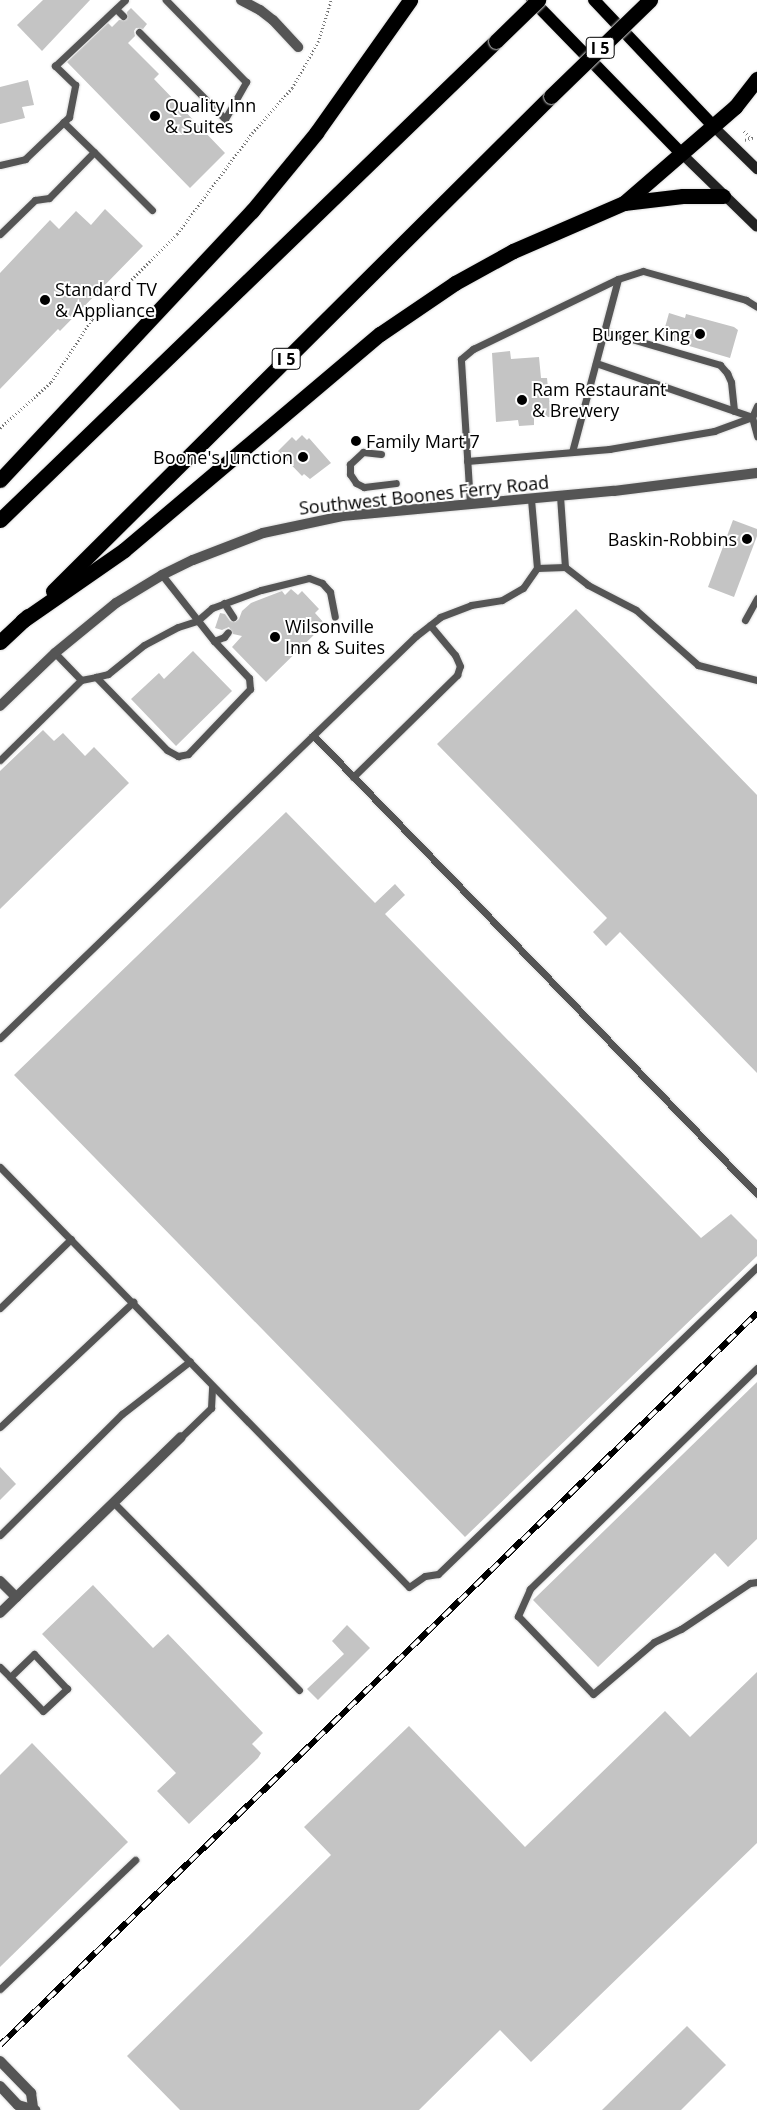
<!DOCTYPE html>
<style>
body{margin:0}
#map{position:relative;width:757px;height:2110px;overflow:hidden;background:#fff;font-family:"Open Sans",sans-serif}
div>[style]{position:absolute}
.building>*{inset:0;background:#c4c4c4}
.path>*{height:2.5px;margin-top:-1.25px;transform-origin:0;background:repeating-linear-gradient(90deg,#777 0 1px,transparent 0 3.5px)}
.roads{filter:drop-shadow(0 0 1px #dbdbdb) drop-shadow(0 0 1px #dbdbdb)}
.service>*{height:7px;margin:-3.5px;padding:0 3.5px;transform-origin:3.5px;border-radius:3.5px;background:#555}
.minor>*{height:10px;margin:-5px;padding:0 5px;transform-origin:5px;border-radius:5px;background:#555}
.tertiary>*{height:10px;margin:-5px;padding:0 5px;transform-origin:5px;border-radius:5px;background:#555}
.secondary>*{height:10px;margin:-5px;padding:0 5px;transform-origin:5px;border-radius:5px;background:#222}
.primary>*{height:12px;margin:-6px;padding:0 6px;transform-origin:6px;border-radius:6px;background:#000}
.motorway>*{height:15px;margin:-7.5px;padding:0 7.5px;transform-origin:7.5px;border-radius:7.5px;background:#000}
.rail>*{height:5.5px;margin-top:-2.75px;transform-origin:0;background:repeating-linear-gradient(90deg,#fff 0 11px,#000 0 22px);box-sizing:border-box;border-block:1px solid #000}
.bridges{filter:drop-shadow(0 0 1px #dbdbdb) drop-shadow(0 0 1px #dbdbdb)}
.motorway-bridge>*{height:15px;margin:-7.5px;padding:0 7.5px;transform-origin:7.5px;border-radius:7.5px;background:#000}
.dots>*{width:14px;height:14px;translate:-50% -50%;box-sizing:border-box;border:2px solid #fff;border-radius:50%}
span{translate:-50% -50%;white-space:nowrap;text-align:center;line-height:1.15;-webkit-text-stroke:4px #fff;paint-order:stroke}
.shield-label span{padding:1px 4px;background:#fff;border:1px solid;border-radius:4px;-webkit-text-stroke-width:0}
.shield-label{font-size:16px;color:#000;font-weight:700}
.poi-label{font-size:18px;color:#000}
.left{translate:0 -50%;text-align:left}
.right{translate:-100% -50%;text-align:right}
.street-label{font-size:18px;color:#000}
</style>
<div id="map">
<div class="building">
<i style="clip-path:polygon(43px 0,90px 0,42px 51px,17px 25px)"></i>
<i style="clip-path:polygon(131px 8px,147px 24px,143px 29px,136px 28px,134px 31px,135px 36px,128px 43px,159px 74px,154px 79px,225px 153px,190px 188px,67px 62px,108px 23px,112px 27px,119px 20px,126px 20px,127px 12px)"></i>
<i style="clip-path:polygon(28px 80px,34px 105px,22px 107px,25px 118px,0 124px,0 87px)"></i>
<i style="clip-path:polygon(105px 209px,143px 246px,60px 331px,58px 329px,0 389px,0 273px,50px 220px,59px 229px,76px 211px,91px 225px)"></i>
<i style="clip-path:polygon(669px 313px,685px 318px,686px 314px,734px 327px,738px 330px,730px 358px,662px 338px)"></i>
<i style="clip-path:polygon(510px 351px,511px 359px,539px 357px,541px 378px,547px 378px,551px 417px,534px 418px,534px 425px,519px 426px,518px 420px,496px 422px,492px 353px)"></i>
<i style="clip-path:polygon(302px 435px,307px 440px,309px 438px,331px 463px,310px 479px,304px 474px,302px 476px,278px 451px,292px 437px,296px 441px)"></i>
<i style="clip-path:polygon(733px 520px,757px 529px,757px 536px,734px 597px,708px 587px)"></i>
<i style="clip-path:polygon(291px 589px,298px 595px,302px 591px,319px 609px,315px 613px,325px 624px,266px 682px,232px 647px,242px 636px,233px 634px,229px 627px,222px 630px,215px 628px,220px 613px,225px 614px,230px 621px,235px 622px,239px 619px,242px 611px,251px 603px,282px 591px,285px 595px)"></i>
<i style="clip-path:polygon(576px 609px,757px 795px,757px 1073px,620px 932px,606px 946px,593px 932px,607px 918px,437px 744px)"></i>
<i style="clip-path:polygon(193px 651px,232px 691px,176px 746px,131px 699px,159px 673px,164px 679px)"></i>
<i style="clip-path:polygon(43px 730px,54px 741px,63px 733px,85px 756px,94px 747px,129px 783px,0 909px,0 771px)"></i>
<i style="clip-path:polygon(286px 812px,375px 903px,395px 884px,405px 895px,385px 914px,701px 1238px,731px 1214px,757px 1240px,757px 1256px,465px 1537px,14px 1075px)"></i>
<i style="clip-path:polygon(757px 1382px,757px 1539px,728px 1567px,715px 1553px,598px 1667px,533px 1600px)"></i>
<i style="clip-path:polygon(0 1467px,16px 1484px,0 1500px)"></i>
<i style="clip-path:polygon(93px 1585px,153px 1648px,168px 1634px,263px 1733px,252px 1744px,261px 1753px,258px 1758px,189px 1824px,157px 1791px,176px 1773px,42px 1634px)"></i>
<i style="clip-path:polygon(347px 1625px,370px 1648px,318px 1700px,307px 1689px,344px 1654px,332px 1641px)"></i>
<i style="clip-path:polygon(757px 1672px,757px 1843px,531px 2062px,500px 2030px,419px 2110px,180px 2110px,127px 2056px,331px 1855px,304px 1827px,409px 1726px,525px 1847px,665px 1711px,690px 1737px)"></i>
<i style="clip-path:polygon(32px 1743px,128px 1842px,0 1967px,0 1775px)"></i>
<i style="clip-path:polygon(687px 2026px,726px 2065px,681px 2110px,602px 2110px)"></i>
</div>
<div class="path">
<i style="left:744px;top:131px;width:8px;rotate:45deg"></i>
<i style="left:745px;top:140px;width:10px;rotate:-17deg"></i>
<i style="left:0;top:428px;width:69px;rotate:-42deg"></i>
<i style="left:51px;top:382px;width:75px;rotate:-56.9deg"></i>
<i style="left:92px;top:319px;width:120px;rotate:-45deg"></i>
<i style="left:177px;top:234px;width:126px;rotate:-53.4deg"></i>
<i style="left:252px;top:133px;width:60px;rotate:-48.4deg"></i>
<i style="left:292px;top:88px;width:53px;rotate:-60.5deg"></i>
<i style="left:318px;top:42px;width:44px;rotate:-72.8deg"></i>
</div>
<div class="roads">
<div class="service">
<i style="left:116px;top:9px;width:10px;rotate:45deg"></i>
<i style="left:139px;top:32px;width:122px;rotate:45.3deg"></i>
<i style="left:225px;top:119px;width:43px;rotate:-60.4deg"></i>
<i style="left:246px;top:82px;width:115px;rotate:-134.3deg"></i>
<i style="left:94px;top:152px;width:82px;rotate:45deg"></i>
<i style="left:0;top:165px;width:26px;rotate:-13deg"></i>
<i style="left:25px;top:159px;width:61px;rotate:-43.7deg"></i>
<i style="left:69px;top:117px;width:33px;rotate:-79deg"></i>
<i style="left:75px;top:85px;width:28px;rotate:-136deg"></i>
<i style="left:55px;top:66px;width:96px;rotate:-43.3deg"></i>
<i style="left:0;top:234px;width:49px;rotate:-44.2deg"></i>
<i style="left:35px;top:200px;width:14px;rotate:-8deg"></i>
<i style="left:49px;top:198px;width:64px;rotate:-45.6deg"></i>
<i style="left:94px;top:152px;width:43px;rotate:-135.9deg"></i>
<i style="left:604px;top:331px;width:121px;rotate:16.3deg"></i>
<i style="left:720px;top:365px;width:11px;rotate:49deg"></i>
<i style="left:727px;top:373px;width:10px;rotate:66deg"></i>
<i style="left:731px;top:382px;width:29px;rotate:84deg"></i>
<i style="left:757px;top:406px;width:12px;rotate:114deg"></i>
<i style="left:752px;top:417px;width:20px;rotate:75deg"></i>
<i style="left:572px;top:452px;width:179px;rotate:-75.1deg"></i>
<i style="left:381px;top:454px;width:18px;rotate:-174deg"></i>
<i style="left:363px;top:452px;width:18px;rotate:137deg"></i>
<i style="left:350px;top:464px;width:10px;rotate:90deg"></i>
<i style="left:350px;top:474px;width:11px;rotate:56deg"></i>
<i style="left:356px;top:483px;width:9px;rotate:27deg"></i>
<i style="left:364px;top:487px;width:32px;rotate:-7deg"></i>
<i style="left:467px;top:461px;width:143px;rotate:-4.8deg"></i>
<i style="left:609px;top:449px;width:107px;rotate:-9.7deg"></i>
<i style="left:714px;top:431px;width:40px;rotate:-20.2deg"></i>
<i style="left:752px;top:417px;width:165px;rotate:-160.9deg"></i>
<i style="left:560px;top:496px;width:71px;rotate:86deg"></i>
<i style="left:470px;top:504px;width:145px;rotate:-93.6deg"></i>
<i style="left:461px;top:359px;width:16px;rotate:-40deg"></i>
<i style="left:473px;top:349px;width:161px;rotate:-25.8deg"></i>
<i style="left:618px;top:279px;width:26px;rotate:-18deg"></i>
<i style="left:643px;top:271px;width:107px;rotate:15.7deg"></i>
<i style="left:746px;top:300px;width:13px;rotate:32deg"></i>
<i style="left:537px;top:568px;width:28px;rotate:-2deg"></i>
<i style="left:565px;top:567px;width:29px;rotate:38deg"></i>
<i style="left:588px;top:585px;width:54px;rotate:27.5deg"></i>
<i style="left:636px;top:610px;width:83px;rotate:41.6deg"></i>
<i style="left:698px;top:665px;width:61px;rotate:14.3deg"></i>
<i style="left:224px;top:603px;width:17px;rotate:57deg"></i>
<i style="left:745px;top:620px;width:25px;rotate:-61deg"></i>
<i style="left:214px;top:641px;width:11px;rotate:-22deg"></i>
<i style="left:224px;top:637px;width:6px;rotate:-51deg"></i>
<i style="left:55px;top:653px;width:37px;rotate:46deg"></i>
<i style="left:81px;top:680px;width:15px;rotate:-11deg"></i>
<i style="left:96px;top:677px;width:12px;rotate:-14deg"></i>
<i style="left:108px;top:674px;width:46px;rotate:-38.9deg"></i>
<i style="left:144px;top:645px;width:38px;rotate:-28deg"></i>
<i style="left:178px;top:627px;width:20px;rotate:-18deg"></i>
<i style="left:197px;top:621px;width:20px;rotate:-41deg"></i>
<i style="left:212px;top:608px;width:52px;rotate:-20.2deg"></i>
<i style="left:261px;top:590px;width:49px;rotate:-14deg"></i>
<i style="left:309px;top:578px;width:14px;rotate:21deg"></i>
<i style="left:322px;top:583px;width:12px;rotate:48deg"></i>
<i style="left:330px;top:592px;width:25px;rotate:79deg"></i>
<i style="left:96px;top:677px;width:102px;rotate:45.8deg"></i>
<i style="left:167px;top:750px;width:13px;rotate:29deg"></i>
<i style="left:178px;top:756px;width:10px;rotate:-11deg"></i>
<i style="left:188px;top:754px;width:90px;rotate:-46.4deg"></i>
<i style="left:250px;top:689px;width:11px;rotate:-95deg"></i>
<i style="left:249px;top:678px;width:51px;rotate:-133.4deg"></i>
<i style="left:214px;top:641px;width:84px;rotate:-128.2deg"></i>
<i style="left:313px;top:735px;width:639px;rotate:45.95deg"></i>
<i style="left:0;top:760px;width:114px;rotate:-44.6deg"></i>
<i style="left:353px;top:777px;width:146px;rotate:-44.4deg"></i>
<i style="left:457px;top:675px;width:9px;rotate:-72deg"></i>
<i style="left:460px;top:666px;width:12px;rotate:-114deg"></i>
<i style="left:455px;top:655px;width:39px;rotate:-130deg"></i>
<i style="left:0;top:1038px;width:578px;rotate:-44.02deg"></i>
<i style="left:416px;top:636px;width:31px;rotate:-38deg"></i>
<i style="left:440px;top:617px;width:33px;rotate:-21deg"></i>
<i style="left:471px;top:605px;width:31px;rotate:-9deg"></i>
<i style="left:502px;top:600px;width:24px;rotate:-30deg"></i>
<i style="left:523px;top:588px;width:24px;rotate:-55deg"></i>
<i style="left:537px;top:568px;width:69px;rotate:-95deg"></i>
<i style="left:0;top:1167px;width:586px;rotate:45.76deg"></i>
<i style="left:409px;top:1587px;width:19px;rotate:-35deg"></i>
<i style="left:425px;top:1576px;width:13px;rotate:-9deg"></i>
<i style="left:438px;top:1574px;width:443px;rotate:-43.9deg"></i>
<i style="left:0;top:1308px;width:99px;rotate:-44.2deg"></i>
<i style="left:757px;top:1368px;width:317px;rotate:135.8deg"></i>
<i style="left:530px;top:1589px;width:30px;rotate:114deg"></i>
<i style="left:518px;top:1616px;width:108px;rotate:46.1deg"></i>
<i style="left:593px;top:1694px;width:80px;rotate:-40.4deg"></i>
<i style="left:654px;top:1642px;width:30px;rotate:-26deg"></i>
<i style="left:681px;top:1629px;width:83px;rotate:-33.7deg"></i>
<i style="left:750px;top:1583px;width:7px;rotate:-8deg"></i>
<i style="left:0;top:1427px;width:183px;rotate:-43.2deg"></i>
<i style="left:181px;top:1437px;width:42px;rotate:-44deg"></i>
<i style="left:211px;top:1408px;width:21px;rotate:-87deg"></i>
<i style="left:114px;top:1503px;width:263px;rotate:45.3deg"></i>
<i style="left:0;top:1535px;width:172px;rotate:-44.8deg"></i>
<i style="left:122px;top:1414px;width:86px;rotate:-37.9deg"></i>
<i style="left:0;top:1667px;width:14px;rotate:45deg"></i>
<i style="left:10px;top:1677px;width:47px;rotate:45.9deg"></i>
<i style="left:43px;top:1711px;width:33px;rotate:-43deg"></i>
<i style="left:67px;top:1689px;width:48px;rotate:-133.3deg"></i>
<i style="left:34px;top:1654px;width:33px;rotate:136deg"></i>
<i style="left:0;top:1989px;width:187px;rotate:-43.7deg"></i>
</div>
<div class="minor">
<i style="left:241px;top:0;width:21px;rotate:28deg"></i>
<i style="left:260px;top:10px;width:16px;rotate:38deg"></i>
<i style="left:273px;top:20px;width:37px;rotate:47deg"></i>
<i style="left:0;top:1581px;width:23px;rotate:45deg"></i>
<i style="left:0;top:1613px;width:252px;rotate:-44.2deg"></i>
</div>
<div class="tertiary">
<i style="left:0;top:706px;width:76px;rotate:-43.9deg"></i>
<i style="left:55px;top:653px;width:79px;rotate:-39.3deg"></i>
<i style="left:116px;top:603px;width:54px;rotate:-31.3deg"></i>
<i style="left:162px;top:575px;width:34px;rotate:-26deg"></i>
<i style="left:193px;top:560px;width:75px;rotate:-21.1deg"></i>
<i style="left:263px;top:533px;width:81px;rotate:-12.1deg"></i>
<i style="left:342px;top:516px;width:273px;rotate:-5.3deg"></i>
<i style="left:614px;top:491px;width:144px;rotate:-7.2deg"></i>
<i style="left:0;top:2061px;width:45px;rotate:45.9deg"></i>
<i style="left:31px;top:2093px;width:15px;rotate:82deg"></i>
<i style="left:0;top:2086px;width:26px;rotate:47deg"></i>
<i style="left:18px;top:2105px;width:18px;rotate:16deg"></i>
</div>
<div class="secondary">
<i style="left:713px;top:126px;width:62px;rotate:44.3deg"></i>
<i style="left:680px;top:152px;width:107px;rotate:44.2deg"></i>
</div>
<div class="primary">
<i style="left:532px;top:0;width:212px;rotate:45.8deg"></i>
<i style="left:594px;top:0;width:173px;rotate:46.6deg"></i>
</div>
<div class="motorway">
<i style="left:624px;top:203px;width:147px;rotate:-40.9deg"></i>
<i style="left:735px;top:107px;width:36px;rotate:-52deg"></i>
<i style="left:0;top:480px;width:369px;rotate:-46.9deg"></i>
<i style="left:252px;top:211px;width:101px;rotate:-50.6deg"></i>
<i style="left:316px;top:133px;width:163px;rotate:-54.7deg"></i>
<i style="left:0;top:520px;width:690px;rotate:-44deg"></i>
<i style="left:53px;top:591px;width:702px;rotate:-44.83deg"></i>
<i style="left:22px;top:621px;width:124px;rotate:-34.8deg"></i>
<i style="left:124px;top:550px;width:335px;rotate:-40.2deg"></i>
<i style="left:380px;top:334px;width:91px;rotate:-34.2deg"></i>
<i style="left:455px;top:283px;width:66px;rotate:-28.9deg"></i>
<i style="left:513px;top:251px;width:121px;rotate:-23.4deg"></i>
<i style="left:624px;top:203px;width:59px;rotate:-6.8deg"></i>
<i style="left:683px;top:196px;width:40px"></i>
<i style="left:0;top:642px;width:38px;rotate:-43deg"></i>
</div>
</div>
<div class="rail">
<i style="left:0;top:2045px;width:1053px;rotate:-44.04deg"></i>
</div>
<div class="bridges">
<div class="motorway-bridge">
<i style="left:496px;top:41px;width:59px;rotate:-44.3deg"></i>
<i style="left:551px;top:96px;width:138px;rotate:-44.1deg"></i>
</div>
</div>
<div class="dots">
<i style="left:155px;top:116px;background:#000"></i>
<i style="left:45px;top:300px;background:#000"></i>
<i style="left:700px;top:334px;background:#000"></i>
<i style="left:522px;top:400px;background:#000"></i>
<i style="left:356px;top:441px;background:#000"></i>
<i style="left:303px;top:457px;background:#000"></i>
<i style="left:747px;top:539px;background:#000"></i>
<i style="left:275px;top:637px;background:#000"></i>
</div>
<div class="shield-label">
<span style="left:600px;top:48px">I 5</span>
<span style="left:286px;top:359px">I 5</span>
</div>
<div class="poi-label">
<span class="left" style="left:165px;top:116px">Quality Inn<br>&amp; Suites</span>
<span class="left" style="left:55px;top:300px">Standard TV<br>&amp; Appliance</span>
<span class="right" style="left:690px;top:334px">Burger King</span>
<span class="left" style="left:532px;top:400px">Ram Restaurant<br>&amp; Brewery</span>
<span class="left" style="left:366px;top:441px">Family Mart 7</span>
<span class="right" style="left:293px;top:457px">Boone's Junction</span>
<span class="right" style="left:737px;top:539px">Baskin-Robbins</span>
<span class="left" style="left:285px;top:637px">Wilsonville<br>Inn &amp; Suites</span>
</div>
<div class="street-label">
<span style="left:424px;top:495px;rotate:-6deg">Southwest Boones Ferry Road</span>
</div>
</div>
